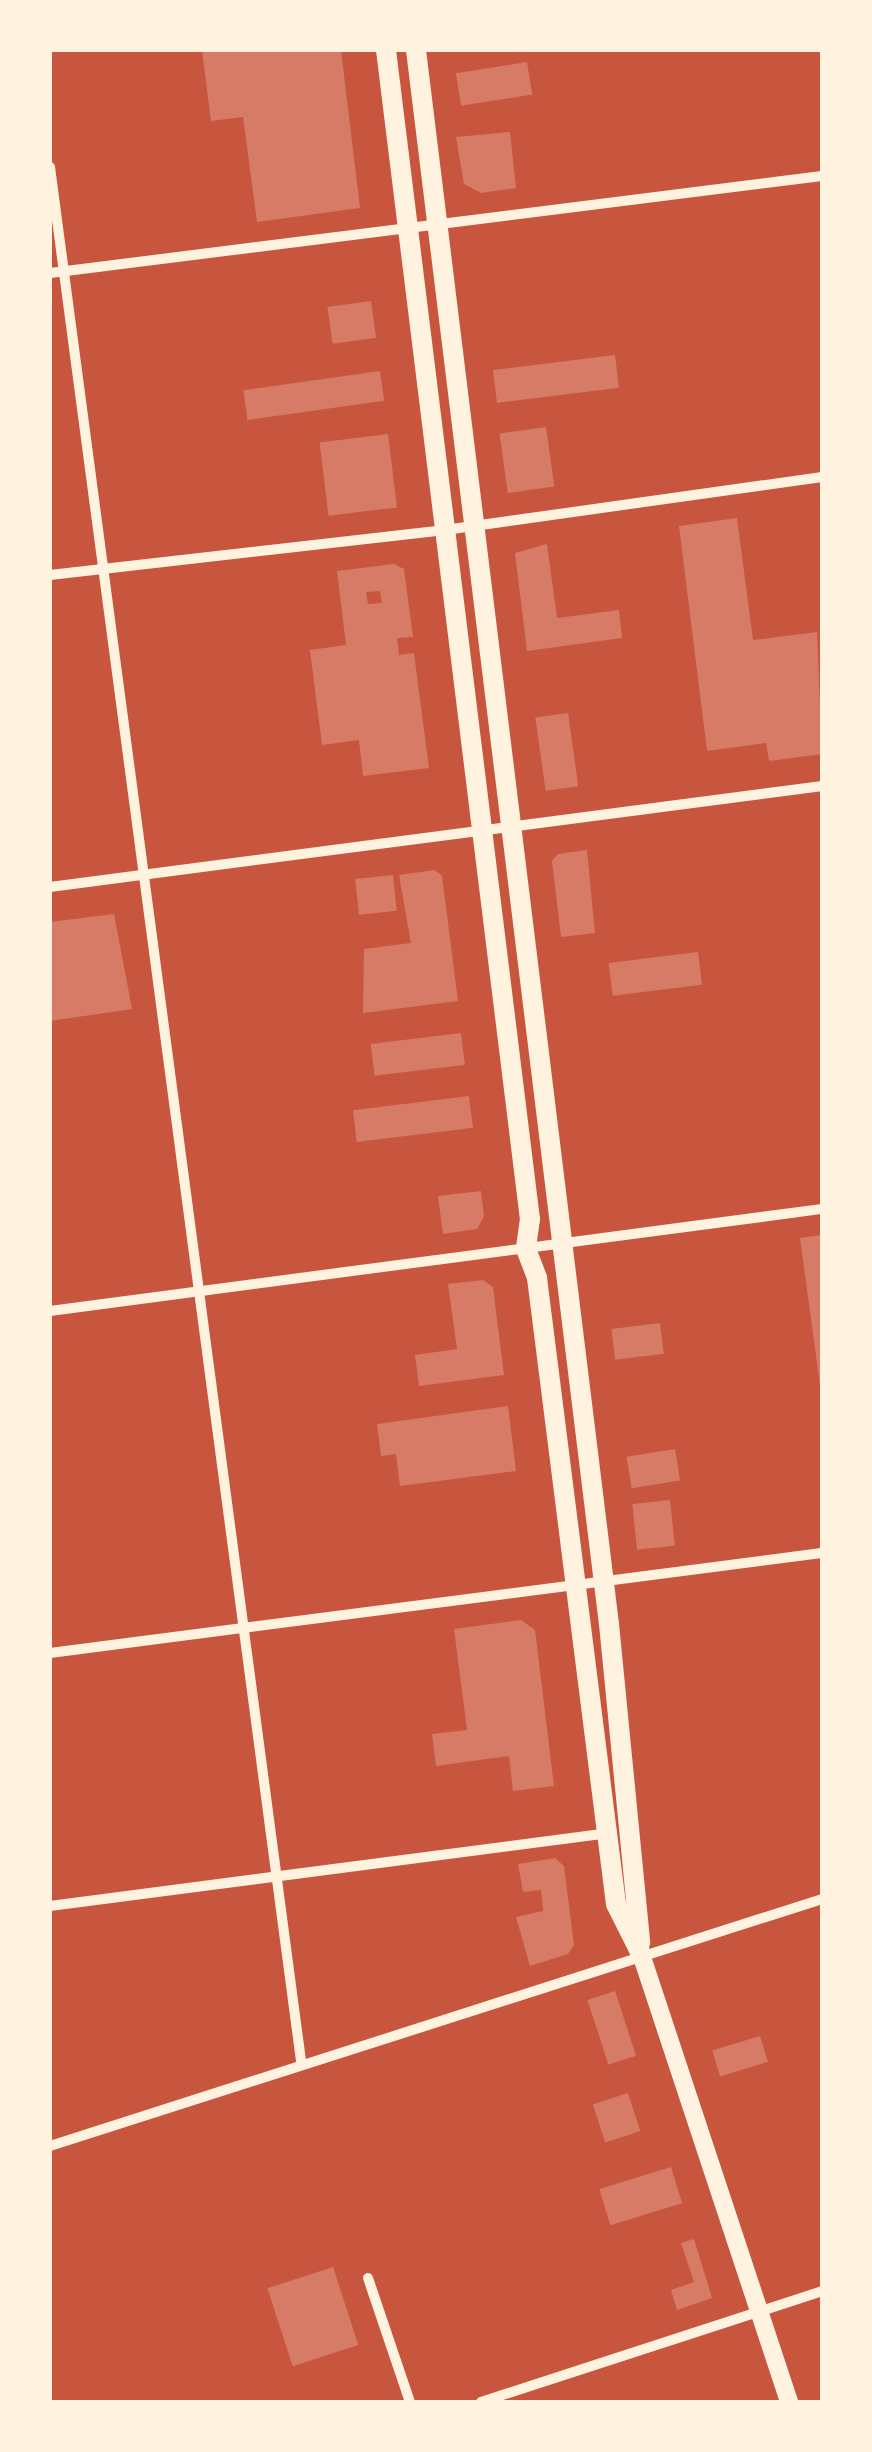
<!DOCTYPE html>
<style>
body{margin:0}
#map{position:relative;width:872px;height:2452px;overflow:hidden;background:#c8553d;font-family:Barlow,sans-serif}
div>[style]{position:absolute}
.building>*{inset:0;background:#d67c66;transform-origin:0 0}
.minor>*{height:10px;margin:-5px;padding:0 5px;transform-origin:5px;border-radius:5px;background:#fff3e0}
.tertiary>*{height:18px;margin:-9px;padding:0 9px;transform-origin:9px;border-radius:9px;background:#fff3e0}
.secondary>*{height:20px;margin:-10px;padding:0 10px;transform-origin:10px;border-radius:10px;background:#fff3e0}
span{translate:-50% -50%;white-space:nowrap;text-align:center;line-height:1.15;-webkit-text-stroke:9px #fff3e0;paint-order:stroke}
.frame{position:absolute;inset:0;border:52px solid #fff3e0;pointer-events:none}
</style>
<div id="map">
<div class="building">
<i style="clip-path:polygon(202px 50px,341px 50px,360px 208px,257px 222px,243px 117px,211px 121px)"></i>
<i style="left:527px;top:62px;width:33px;height:72px;rotate:81deg"></i>
<i style="clip-path:polygon(510px 132px,516px 188px,481px 193px,464px 184px,456px 137px)"></i>
<i style="left:371px;top:301px;width:37px;height:44px;rotate:82deg"></i>
<i style="left:615px;top:355px;width:33px;height:123px;rotate:83deg"></i>
<i style="left:380px;top:371px;width:30px;height:138px;rotate:82deg"></i>
<i style="left:546px;top:427px;width:60px;height:47px;rotate:82deg"></i>
<i style="left:388px;top:434px;width:74px;height:69px;rotate:83deg"></i>
<i style="clip-path:polygon(737px 518px,753px 640px,817px 632px,822px 754px,769px 761px,766px 743px,707px 751px,679px 526px)"></i>
<i style="clip-path:polygon(547px 544px,557px 618px,619px 610px,622px 638px,527px 651px,515px 553px)"></i>
<i style="clip-path:polygon(evenodd,394px 564px,404px 569px,413px 637px,397px 638px,399px 655px,414px 653px,429px 768px,363px 776px,359px 740px,322px 745px,310px 650px,346px 645px,337px 571px,394px 564px,380px 591px,382px 603px,368px 604px,366px 592px,380px 591px)"></i>
<i style="left:568px;top:713px;width:74px;height:33px;rotate:82deg"></i>
<i style="clip-path:polygon(587px 850px,595px 933px,561px 937px,552px 861px,558px 854px)"></i>
<i style="clip-path:polygon(435px 870px,442px 876px,458px 1001px,363px 1013px,364px 949px,411px 943px,399px 875px)"></i>
<i style="left:393px;top:875px;width:36px;height:38px;rotate:84deg"></i>
<i style="clip-path:polygon(114px 914px,132px 1009px,50px 1021px,50px 922px)"></i>
<i style="left:698px;top:952px;width:33px;height:90px;rotate:83deg"></i>
<i style="left:461px;top:1033px;width:32px;height:91px;rotate:83deg"></i>
<i style="left:469px;top:1096px;width:32px;height:117px;rotate:83deg"></i>
<i style="clip-path:polygon(481px 1191px,484px 1216px,477px 1229px,443px 1234px,438px 1196px)"></i>
<i style="clip-path:polygon(822px 1235px,822px 1384px,820px 1385px,800px 1238px)"></i>
<i style="clip-path:polygon(483px 1280px,493px 1287px,504px 1375px,419px 1386px,415px 1355px,457px 1349px,448px 1284px)"></i>
<i style="left:660px;top:1323px;width:31px;height:49px;rotate:83deg"></i>
<i style="clip-path:polygon(508px 1406px,516px 1471px,400px 1486px,396px 1454px,381px 1456px,377px 1424px)"></i>
<i style="left:675px;top:1449px;width:32px;height:49px;rotate:81deg"></i>
<i style="left:670px;top:1500px;width:46px;height:38px;rotate:84deg"></i>
<i style="clip-path:polygon(521px 1620px,535px 1630px,554px 1786px,513px 1791px,509px 1756px,436px 1766px,432px 1734px,467px 1730px,454px 1629px)"></i>
<i style="clip-path:polygon(555px 1858px,564px 1866px,574px 1945px,568px 1954px,530px 1966px,516px 1917px,543px 1911px,541px 1890px,523px 1892px,518px 1864px)"></i>
<i style="left:615px;top:1991px;width:68px;height:29px;rotate:72deg"></i>
<i style="left:760px;top:2036px;width:27px;height:50px;rotate:73deg"></i>
<i style="left:628px;top:2093px;width:40px;height:37px;rotate:72deg"></i>
<i style="left:671px;top:2167px;width:38px;height:75px;rotate:73deg"></i>
<i style="clip-path:polygon(694px 2239px,712px 2298px,677px 2310px,671px 2290px,694px 2282px,681px 2243px)"></i>
<i style="left:333px;top:2267px;width:82px;height:69px;rotate:72deg"></i>
</div>
<div class="minor">
<i style="left:50px;top:167px;width:1911px;rotate:82.45deg"></i>
<i style="left:50px;top:273px;width:778px;rotate:-7.16deg"></i>
<i style="left:50px;top:575px;width:398px;rotate:-6.5deg"></i>
<i style="left:445px;top:530px;width:381px;rotate:-8deg"></i>
<i style="left:50px;top:887px;width:779px;rotate:-7.45deg"></i>
<i style="left:50px;top:1311px;width:779px;rotate:-7.53deg"></i>
<i style="left:50px;top:1653px;width:778px;rotate:-7.38deg"></i>
<i style="left:50px;top:1906px;width:564px;rotate:-7.44deg"></i>
<i style="left:50px;top:2146px;width:811px;rotate:-17.74deg"></i>
<i style="left:368px;top:2278px;width:131px;rotate:71.3deg"></i>
<i style="left:481px;top:2402px;width:359px;rotate:-18deg"></i>
</div>
<div class="tertiary">
<i style="left:641px;top:1954px;width:472px;rotate:71.7deg"></i>
</div>
<div class="secondary">
<i style="left:386px;top:50px;width:1178px;rotate:82.98deg"></i>
<i style="left:530px;top:1219px;width:30px;rotate:98deg"></i>
<i style="left:526px;top:1249px;width:31px;rotate:69deg"></i>
<i style="left:537px;top:1278px;width:631px;rotate:82.81deg"></i>
<i style="left:616px;top:1904px;width:56px;rotate:63.4deg"></i>
<i style="left:416px;top:50px;width:1586px;rotate:83.01deg"></i>
<i style="left:609px;top:1624px;width:320px;rotate:84.4deg"></i>
</div>
<div class="frame"></div>
</div>
